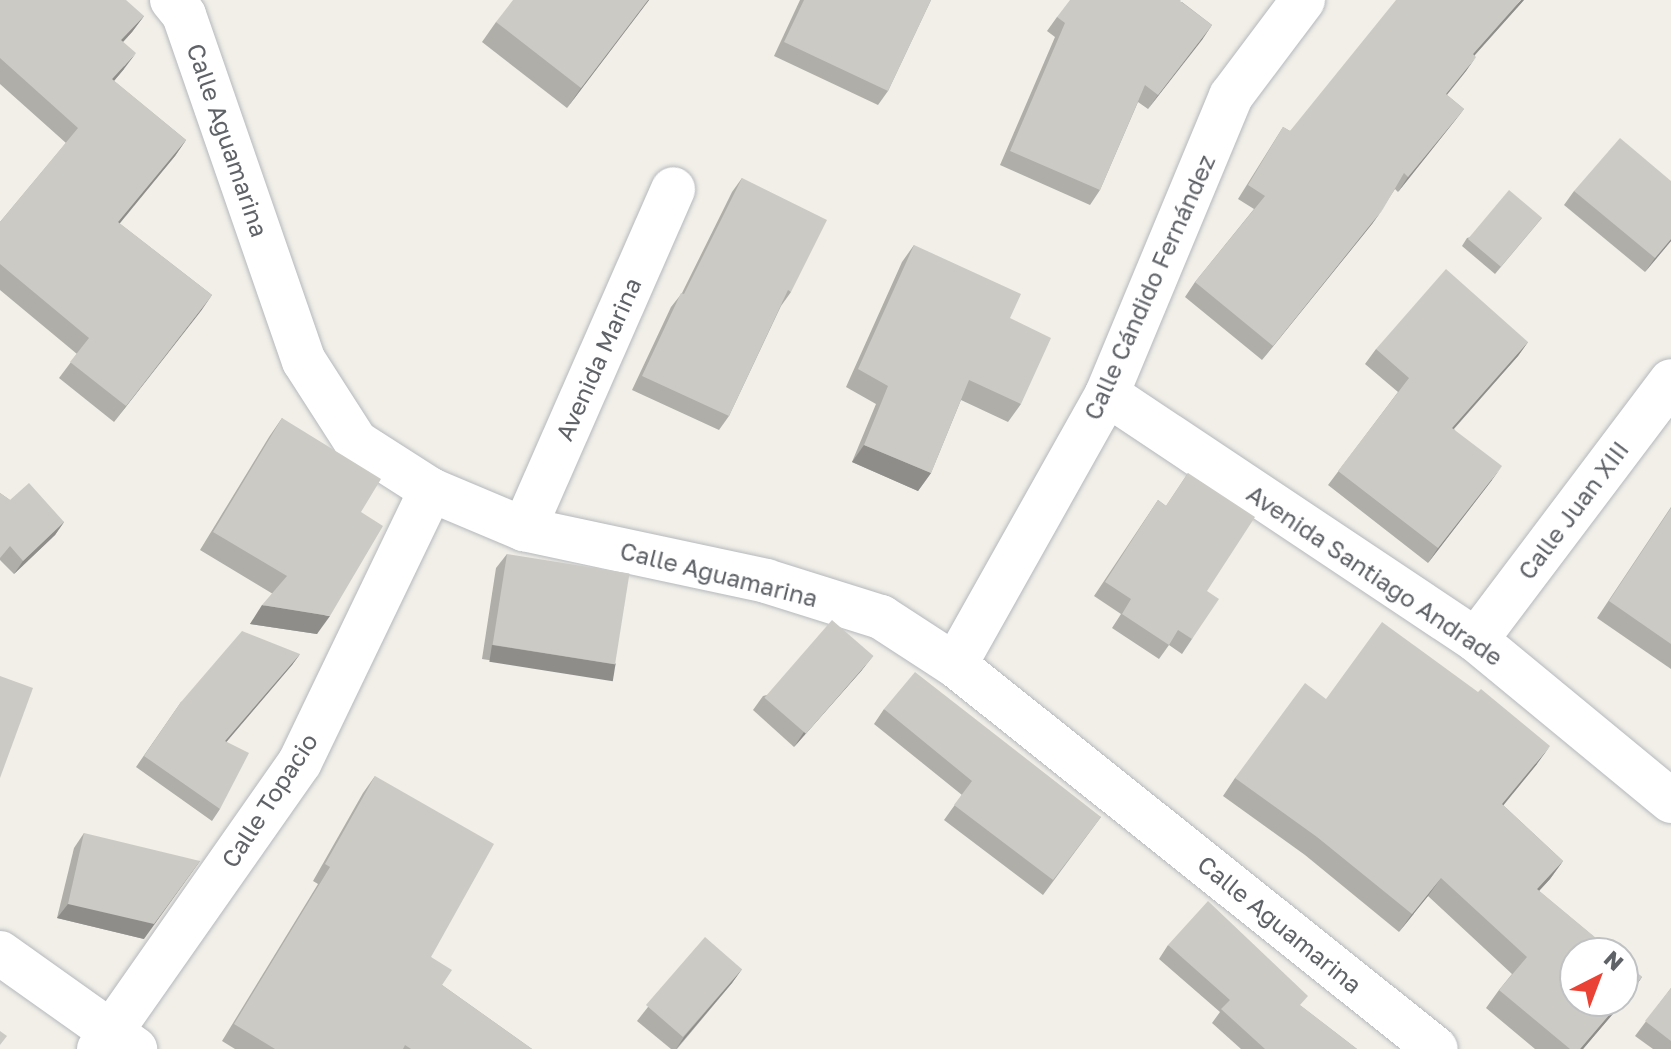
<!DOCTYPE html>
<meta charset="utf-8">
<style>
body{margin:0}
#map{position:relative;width:1671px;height:1049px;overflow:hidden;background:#f1efe8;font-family:"Golos Text",sans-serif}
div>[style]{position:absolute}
.roads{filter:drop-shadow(0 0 2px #b5b8bc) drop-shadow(0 0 2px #b5b8bc)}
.street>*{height:44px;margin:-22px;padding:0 22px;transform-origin:22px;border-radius:22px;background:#fff}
.secondary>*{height:44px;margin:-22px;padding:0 22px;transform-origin:22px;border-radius:22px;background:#fff}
.wall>*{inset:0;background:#afaea9}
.shaded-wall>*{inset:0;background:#8f8d8a;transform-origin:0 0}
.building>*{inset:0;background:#cccac5;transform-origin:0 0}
span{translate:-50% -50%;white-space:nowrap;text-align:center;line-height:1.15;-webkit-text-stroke:7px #fff;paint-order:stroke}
.street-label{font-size:24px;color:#5f6368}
.north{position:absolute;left:1559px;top:937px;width:80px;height:80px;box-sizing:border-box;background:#fff;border:2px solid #bfc1c3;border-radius:50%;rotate:42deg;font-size:22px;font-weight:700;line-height:32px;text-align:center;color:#5f6368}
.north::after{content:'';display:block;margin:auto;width:28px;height:36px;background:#ea4335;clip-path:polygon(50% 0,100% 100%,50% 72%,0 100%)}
</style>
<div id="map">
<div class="roads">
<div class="street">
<i style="left:1107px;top:394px;width:443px;rotate:33.7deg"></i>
<i style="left:1476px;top:640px;width:253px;rotate:39.5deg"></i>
<i style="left:524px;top:529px;width:371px;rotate:-66.3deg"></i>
<i style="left:1476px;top:640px;width:324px;rotate:-53deg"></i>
<i style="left:955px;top:665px;width:311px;rotate:-60.7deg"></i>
<i style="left:1107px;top:394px;width:323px;rotate:-67.4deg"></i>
<i style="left:1231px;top:96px;width:120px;rotate:-53.1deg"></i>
<i style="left:0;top:953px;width:166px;rotate:35.4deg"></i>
<i style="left:99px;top:1049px;width:350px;rotate:-55deg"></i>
<i style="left:300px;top:762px;width:302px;rotate:-64.3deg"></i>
</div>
<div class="secondary">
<i style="left:172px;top:0;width:19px;rotate:51deg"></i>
<i style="left:184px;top:15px;width:366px;rotate:70.9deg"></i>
<i style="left:304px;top:361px;width:96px;rotate:57.3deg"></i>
<i style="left:356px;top:442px;width:89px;rotate:32.6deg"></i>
<i style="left:431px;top:490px;width:101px;rotate:22.8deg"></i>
<i style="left:524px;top:529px;width:248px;rotate:12.1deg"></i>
<i style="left:766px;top:581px;width:121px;rotate:17.4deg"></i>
<i style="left:881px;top:617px;width:88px;rotate:33deg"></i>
<i style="left:955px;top:665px;width:615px;rotate:38.6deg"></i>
</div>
</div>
<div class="wall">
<i style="clip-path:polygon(0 0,144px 16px,132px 32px,123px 42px,124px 69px,114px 81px,186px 140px,175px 156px,119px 223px,212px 295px,114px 422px,59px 378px,77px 354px,0 290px,0 222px,66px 143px,0 84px)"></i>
<i style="clip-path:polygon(649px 0,567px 108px,482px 42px,496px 22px)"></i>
<i style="clip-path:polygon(800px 0,931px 0,888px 91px,878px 105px,774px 56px)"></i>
<i style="clip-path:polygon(1524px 0,1475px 55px,1466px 71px,1447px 95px,1464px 109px,1453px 123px,1398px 192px,1395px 189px,1372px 224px,1262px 360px,1185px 297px,1195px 282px,1254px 209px,1238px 199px,1283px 127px,1290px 131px)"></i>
<i style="clip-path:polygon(1182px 2px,1212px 25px,1148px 109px,1138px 102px,1100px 190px,1090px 205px,1000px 165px,1055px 37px,1047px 31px,1057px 17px)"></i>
<i style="clip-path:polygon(742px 178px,791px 292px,781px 306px,729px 416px,719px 430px,632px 390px,671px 307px,682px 293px,732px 192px)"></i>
<i style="clip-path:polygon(1671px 181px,1671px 241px,1645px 272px,1564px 205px,1574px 191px)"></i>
<i style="clip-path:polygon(1542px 218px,1495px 274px,1462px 246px,1467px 238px)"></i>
<i style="clip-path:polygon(914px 245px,1021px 404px,1008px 422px,961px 400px,931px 473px,918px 491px,852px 462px,876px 404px,846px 387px,902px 262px)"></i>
<i style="clip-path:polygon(1528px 342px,1518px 356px,1454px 429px,1492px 480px,1428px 563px,1328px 485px,1398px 392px,1365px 364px,1376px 349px)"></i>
<i style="clip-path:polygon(282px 418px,361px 512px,317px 634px,250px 624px,273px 594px,200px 550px,269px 437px)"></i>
<i style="clip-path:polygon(1188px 473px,1207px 591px,1192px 639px,1182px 654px,1169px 645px,1159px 659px,1112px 628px,1121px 614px,1094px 596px,1158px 500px,1166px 506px)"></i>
<i style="clip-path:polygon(0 493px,10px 500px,64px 522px,55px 535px,14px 574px,0 560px)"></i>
<i style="clip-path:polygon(1671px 507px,1671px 669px,1597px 618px)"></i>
<i style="clip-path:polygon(507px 554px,616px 664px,606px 678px,482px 659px,496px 568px)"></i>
<i style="clip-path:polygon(300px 654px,292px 665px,226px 742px,220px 809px,212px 821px,136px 767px,181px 702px)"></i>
<i style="clip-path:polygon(862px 670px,794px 747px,753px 710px,763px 696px)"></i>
<i style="clip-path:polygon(1326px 699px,1537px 764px,1503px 805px,1563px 861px,1550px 879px,1539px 891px,1642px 977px,1629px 995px,1583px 1049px,1535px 1049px,1486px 1008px,1499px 990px,1512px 974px,1428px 896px,1399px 932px,1305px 855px,1223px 796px,1235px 778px)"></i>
<i style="clip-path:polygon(884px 709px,1101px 817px,1043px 895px,944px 820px,962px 795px,874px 724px)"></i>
<i style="clip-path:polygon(375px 776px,431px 957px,442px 985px,532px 1049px,235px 1049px,222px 1041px,318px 884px,313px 881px,363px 793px)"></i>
<i style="clip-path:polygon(84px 833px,144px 939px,57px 918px,74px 848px)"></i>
<i style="clip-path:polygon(1168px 945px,1301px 1006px,1357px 1049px,1241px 1049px,1212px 1023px,1220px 1012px,1159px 959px)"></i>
<i style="clip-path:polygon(742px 969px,732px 983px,677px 1049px,671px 1049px,637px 1021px,648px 1007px)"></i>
<i style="clip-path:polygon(1671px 988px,1671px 1049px,1653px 1049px,1635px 1036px)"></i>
</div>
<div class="shaded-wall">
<i style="clip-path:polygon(648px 0,649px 0,567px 108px,581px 88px)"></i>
<i style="clip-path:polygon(1521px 0,1524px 0,1463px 68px,1473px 54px)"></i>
<i style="clip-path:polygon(144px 16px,132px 32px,110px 56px,121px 40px)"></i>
<i style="clip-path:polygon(1212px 25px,1202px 40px,1148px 109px,1158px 95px)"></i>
<i style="clip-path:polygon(136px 53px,124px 69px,101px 96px,112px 79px)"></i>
<i style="clip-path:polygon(1476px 57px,1466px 71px,1435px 109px,1446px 94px)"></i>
<i style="clip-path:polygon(1464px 109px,1453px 123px,1398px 192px,1408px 177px)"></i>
<i style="clip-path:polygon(186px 140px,175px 156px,107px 239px,118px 222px)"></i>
<i style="clip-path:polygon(1383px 209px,1372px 224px,1262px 360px,1273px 346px)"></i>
<i style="clip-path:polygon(1671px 239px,1671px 241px,1645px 272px,1655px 258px)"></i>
<i style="clip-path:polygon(212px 295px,201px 311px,114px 422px,126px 406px)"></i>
<i style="clip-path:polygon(1528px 342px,1518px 356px,1442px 442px,1452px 428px)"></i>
<i style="clip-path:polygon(864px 445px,931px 473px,918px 491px,852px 462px)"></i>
<i style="clip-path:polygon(1502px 466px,1492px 480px,1428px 563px,1438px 548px)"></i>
<i style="clip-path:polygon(64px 522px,55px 535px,14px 574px,23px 561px)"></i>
<i style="clip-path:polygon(262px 605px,330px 616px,317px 634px,250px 624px)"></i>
<i style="left:492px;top:645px;width:125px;height:17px;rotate:9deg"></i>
<i style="clip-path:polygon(300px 654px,292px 665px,217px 753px,225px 741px)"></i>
<i style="clip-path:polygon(873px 656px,862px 670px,794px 747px,804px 732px)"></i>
<i style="clip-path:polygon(1550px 746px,1537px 764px,1489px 823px,1502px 804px)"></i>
<i style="clip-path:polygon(200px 861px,144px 939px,57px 918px,68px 904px)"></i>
<i style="clip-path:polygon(1563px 861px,1550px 879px,1524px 907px,1537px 889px)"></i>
<i style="clip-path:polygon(1441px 878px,1428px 896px,1399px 932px,1412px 914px)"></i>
<i style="clip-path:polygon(742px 969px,732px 983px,676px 1049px,684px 1037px)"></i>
<i style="clip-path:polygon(1642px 977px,1629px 995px,1583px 1049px,1580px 1049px,1621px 1001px,1623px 1001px,1623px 999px)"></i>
</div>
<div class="building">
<i style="clip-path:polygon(0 0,126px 0,144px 16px,121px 40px,136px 53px,112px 79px,186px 140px,118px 222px,212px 295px,126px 406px,70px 362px,89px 338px,0 264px,0 222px,78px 128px,0 58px)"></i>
<i style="clip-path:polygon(513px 0,648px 0,581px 88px,496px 22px)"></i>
<i style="clip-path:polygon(804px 0,931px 0,888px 91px,784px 42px)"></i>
<i style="clip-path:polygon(1070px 0,1181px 0,1180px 1px,1212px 25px,1158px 95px,1145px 85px,1100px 190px,1010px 151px,1065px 23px,1057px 17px)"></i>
<i style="clip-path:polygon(1396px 0,1521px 0,1473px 54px,1476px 57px,1446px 94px,1464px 109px,1408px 177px,1404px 173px,1383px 209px,1273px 346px,1195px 282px,1265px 196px,1248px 185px,1283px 127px,1290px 131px)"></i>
<i style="clip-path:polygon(1620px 138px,1671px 181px,1671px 239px,1655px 258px,1574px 191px)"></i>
<i style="clip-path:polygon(742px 178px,827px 220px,791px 292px,788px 290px,729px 416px,642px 376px,681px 293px,684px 294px)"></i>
<i style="left:1509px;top:190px;width:43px;height:64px;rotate:40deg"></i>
<i style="clip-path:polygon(914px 245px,1021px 294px,1010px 318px,1051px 338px,1021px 404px,969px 380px,931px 473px,864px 445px,888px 386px,858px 369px)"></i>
<i style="clip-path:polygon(1446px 269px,1528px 342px,1452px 428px,1502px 466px,1438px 548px,1338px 471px,1409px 378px,1376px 349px)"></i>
<i style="clip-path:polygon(282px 418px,381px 479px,361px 512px,383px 526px,330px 616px,262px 605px,287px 576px,213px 532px)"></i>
<i style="clip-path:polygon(1188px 473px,1255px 517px,1207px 591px,1219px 599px,1192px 639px,1178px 630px,1169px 645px,1122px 614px,1131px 599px,1105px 582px,1158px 500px,1166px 506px)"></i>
<i style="clip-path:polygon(29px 483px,64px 522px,23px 561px,10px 546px,0 558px,0 493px,10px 500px)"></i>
<i style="clip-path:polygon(1671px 508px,1671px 644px,1609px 601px)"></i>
<i style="left:507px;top:554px;width:124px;height:92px;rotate:9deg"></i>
<i style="left:832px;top:620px;width:55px;height:103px;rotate:41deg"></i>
<i style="clip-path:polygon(1382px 622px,1478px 692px,1481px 689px,1550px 746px,1502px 804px,1563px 861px,1537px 889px,1614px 953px,1575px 953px,1575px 1001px,1621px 1001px,1580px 1049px,1570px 1049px,1499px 990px,1527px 957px,1441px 878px,1412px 914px,1317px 837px,1235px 778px,1305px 683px,1326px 699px)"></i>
<i style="clip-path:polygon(242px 631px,300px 654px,225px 741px,249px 753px,220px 809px,144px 756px,181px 702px)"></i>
<i style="clip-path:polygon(915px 672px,1101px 817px,1053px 880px,954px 805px,972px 781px,884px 709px)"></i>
<i style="clip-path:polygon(0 676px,33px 688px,0 778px)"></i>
<i style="clip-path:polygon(375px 776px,494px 844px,431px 957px,452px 970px,442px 985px,532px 1049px,411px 1049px,405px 1045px,403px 1049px,275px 1049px,234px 1024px,330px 867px,325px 864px)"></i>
<i style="clip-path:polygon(84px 833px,200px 861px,154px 924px,68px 904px)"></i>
<i style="clip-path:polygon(1208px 901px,1308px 996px,1300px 1005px,1357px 1049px,1265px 1049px,1221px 1009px,1230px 1000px,1168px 945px)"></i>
<i style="left:705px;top:937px;width:49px;height:90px;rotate:41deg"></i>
<i style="clip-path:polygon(1623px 961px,1642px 977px,1623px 999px)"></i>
<i style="clip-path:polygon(1671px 988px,1671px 1041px,1645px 1021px)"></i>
<i style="clip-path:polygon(0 1031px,7px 1036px,0 1045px)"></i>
</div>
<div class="street-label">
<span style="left:228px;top:140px;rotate:71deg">Calle Aguamarina</span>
<span style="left:1149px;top:287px;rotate:-66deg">Calle Cándido Fernández</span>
<span style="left:598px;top:359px;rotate:-66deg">Avenida Marina</span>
<span style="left:1573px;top:510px;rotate:-53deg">Calle Juan XIII</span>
<span style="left:719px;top:574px;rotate:14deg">Calle Aguamarina</span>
<span style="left:1375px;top:575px;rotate:34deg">Avenida Santiago Andrade</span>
<span style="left:269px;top:800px;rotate:-57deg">Calle Topacio</span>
<span style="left:1280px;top:924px;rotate:39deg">Calle Aguamarina</span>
</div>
<div class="north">N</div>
</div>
